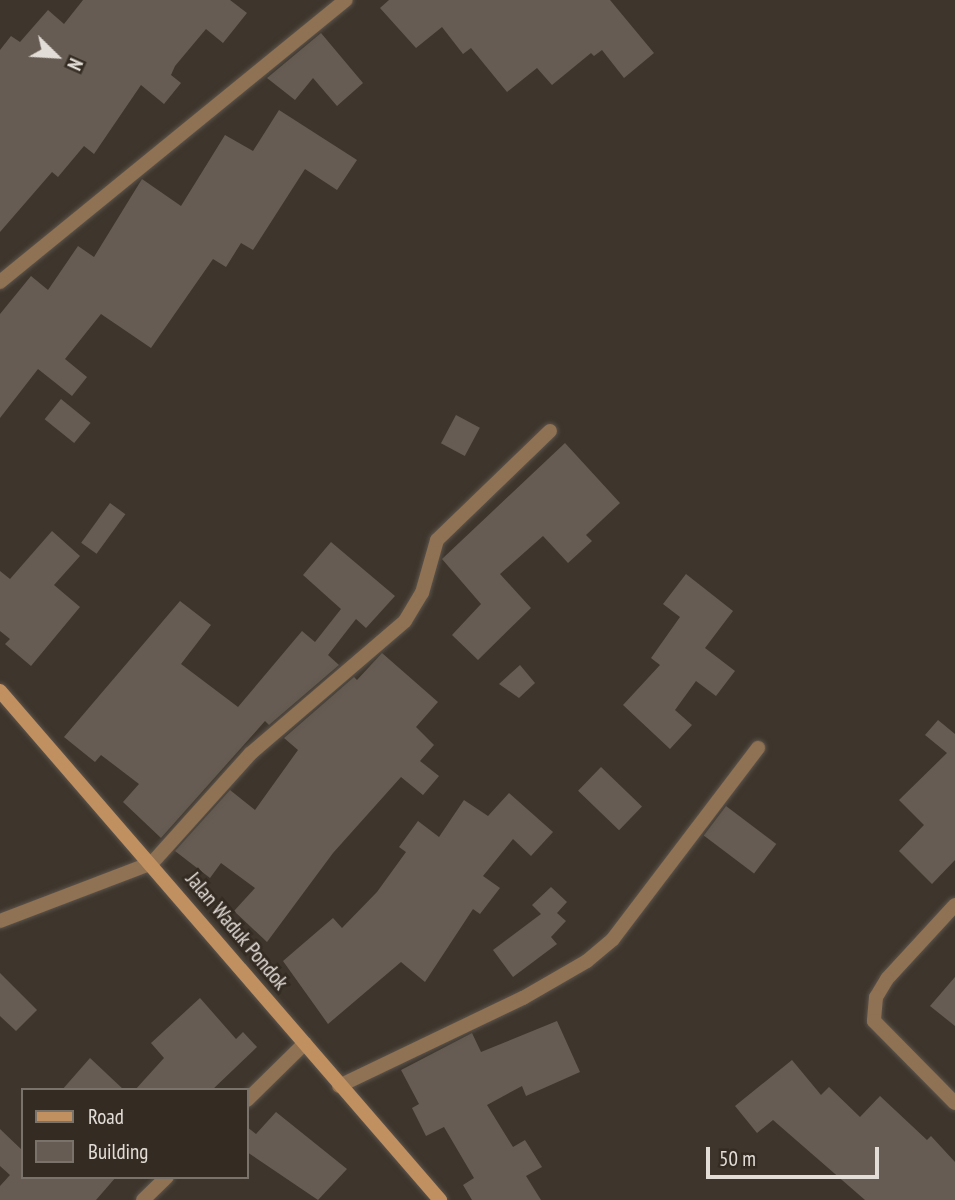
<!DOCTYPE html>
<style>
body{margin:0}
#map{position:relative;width:955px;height:1200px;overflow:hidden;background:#3e362d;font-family:"PT Sans Narrow",sans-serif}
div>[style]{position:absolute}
.building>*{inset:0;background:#665c53;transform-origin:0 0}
.roads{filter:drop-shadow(0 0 2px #5c544c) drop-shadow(0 0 2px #5c544c)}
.street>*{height:14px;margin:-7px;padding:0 7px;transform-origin:7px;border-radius:7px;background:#8f7153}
.secondary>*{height:14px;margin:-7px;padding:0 7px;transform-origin:7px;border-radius:7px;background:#c09060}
span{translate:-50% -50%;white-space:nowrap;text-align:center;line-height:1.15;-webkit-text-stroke:6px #342c23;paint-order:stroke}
.street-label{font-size:21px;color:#e3ddd8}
.legend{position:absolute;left:21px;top:1088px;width:228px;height:91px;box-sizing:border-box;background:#342c23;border:2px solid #7a736b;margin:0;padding:9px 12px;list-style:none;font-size:21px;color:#e3ddd8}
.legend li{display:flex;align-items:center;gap:14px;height:35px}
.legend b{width:35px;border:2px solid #7a736b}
.north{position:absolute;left:21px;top:21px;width:70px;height:70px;-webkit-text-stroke:5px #342c23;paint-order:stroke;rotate:114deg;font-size:19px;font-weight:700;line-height:28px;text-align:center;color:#e3ddd8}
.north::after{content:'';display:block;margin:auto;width:24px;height:32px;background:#e3ddd8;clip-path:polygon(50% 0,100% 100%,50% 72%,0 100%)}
.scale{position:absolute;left:706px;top:1147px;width:173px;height:32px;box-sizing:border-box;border:4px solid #e3ddd8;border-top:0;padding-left:9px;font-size:21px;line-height:24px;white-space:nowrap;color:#e3ddd8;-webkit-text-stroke:5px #342c23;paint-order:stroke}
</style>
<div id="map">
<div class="building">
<i style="clip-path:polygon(83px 0,230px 0,247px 13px,223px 43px,206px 29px,175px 66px,171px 75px,181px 83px,164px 104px,141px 85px,94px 154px,84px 146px,58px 177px,52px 172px,0 232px,0 50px,11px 36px,20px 42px,48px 10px,64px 24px)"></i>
<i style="clip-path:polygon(389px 0,610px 0,654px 53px,624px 78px,602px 50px,594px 56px,591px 53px,552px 85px,537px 68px,507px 92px,471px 48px,463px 54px,442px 27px,416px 48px,380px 8px)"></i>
<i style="clip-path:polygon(321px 33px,363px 83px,337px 106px,313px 78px,295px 100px,267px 78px)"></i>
<i style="clip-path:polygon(279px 110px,357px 160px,337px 190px,305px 169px,253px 250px,241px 243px,226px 267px,213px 259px,151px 348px,101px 314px,65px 359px,87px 377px,72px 396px,38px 369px,0 418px,0 314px,31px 276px,48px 290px,78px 246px,94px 257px,142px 179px,181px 206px,225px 135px,253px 151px)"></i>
<i style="left:61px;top:399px;width:38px;height:26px;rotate:39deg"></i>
<i style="left:456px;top:415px;width:27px;height:32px;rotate:28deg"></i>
<i style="clip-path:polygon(565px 443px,620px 503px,586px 535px,592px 541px,568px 563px,543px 536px,500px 574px,531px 608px,478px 660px,452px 635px,481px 604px,442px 559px)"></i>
<i style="left:110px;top:503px;width:19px;height:49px;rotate:36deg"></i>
<i style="clip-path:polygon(52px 531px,80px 556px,54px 585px,80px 607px,31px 666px,5px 644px,10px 639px,0 631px,0 571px,10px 579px)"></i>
<i style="clip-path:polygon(331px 542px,395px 596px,366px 628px,356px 619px,328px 655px,339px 665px,269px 725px,265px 721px,161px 838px,123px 802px,139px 784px,101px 755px,95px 762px,64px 737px,180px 601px,211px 625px,181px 664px,238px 707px,302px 631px,315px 642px,341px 609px,303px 575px)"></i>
<i style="clip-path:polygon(686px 574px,733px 611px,705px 648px,735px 671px,716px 696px,696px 681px,675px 710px,692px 725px,670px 749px,623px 705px,660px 665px,651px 658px,680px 617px,663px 604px)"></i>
<i style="clip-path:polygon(382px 653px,438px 702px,416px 727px,434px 745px,420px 761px,439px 776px,423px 795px,401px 777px,333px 853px,267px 942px,234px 911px,255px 888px,221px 863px,210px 878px,175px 851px,230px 790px,255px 810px,298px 750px,284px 738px,354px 677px,357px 680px)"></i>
<i style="clip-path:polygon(520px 665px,535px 683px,519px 698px,499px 684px)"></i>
<i style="clip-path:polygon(938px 720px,955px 734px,955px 860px,932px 884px,899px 851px,924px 825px,899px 800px,947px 753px,925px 735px)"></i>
<i style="left:601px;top:767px;width:57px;height:33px;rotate:44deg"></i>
<i style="clip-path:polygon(509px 793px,553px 832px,531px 856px,513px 839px,483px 876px,500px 888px,480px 914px,473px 909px,425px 982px,401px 962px,328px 1024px,283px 961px,333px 918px,342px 928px,377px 892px,406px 852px,399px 847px,418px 821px,439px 837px,464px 800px,488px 816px)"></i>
<i style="left:726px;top:806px;width:63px;height:37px;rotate:37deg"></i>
<i style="clip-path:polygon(551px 887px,567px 902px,557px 913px,566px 921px,551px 937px,557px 944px,513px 977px,493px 950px,541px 914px,532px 905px)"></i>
<i style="clip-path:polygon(0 973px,37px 1010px,16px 1031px,0 1016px)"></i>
<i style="clip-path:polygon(955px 977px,955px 1026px,930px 1006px)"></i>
<i style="clip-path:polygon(200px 998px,236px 1039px,243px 1032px,257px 1047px,212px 1090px,135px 1090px,164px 1058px,151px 1043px)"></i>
<i style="clip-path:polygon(557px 1021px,580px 1072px,526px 1096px,522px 1086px,487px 1105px,513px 1147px,525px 1140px,542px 1167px,526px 1176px,541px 1200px,472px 1200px,463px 1185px,474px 1178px,444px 1127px,426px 1136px,412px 1108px,419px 1104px,401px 1070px,472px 1033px,481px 1052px)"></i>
<i style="clip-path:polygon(90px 1058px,124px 1090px,62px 1090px)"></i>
<i style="clip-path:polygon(792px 1060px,821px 1095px,829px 1087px,860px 1117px,880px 1096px,927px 1140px,931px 1136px,955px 1162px,955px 1200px,865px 1200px,773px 1120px,757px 1133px,735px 1106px)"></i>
<i style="clip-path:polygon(276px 1112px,347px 1169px,318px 1200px,247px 1152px,247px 1127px,256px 1134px)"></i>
<i style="clip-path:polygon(0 1129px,23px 1151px,23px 1177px,116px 1177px,96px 1200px,0 1200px,0 1186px,10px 1175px,0 1166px)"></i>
</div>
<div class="roads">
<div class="street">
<i style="left:0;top:282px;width:446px;rotate:-39.2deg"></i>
<i style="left:955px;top:905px;width:100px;rotate:132.6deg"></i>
<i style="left:887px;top:979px;width:21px;rotate:121deg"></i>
<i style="left:876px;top:997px;width:24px;rotate:95deg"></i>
<i style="left:874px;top:1021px;width:115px;rotate:45.4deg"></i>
<i style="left:0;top:921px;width:163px;rotate:-20.9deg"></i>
<i style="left:152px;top:863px;width:147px;rotate:-48deg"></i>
<i style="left:250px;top:754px;width:204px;rotate:-40.6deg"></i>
<i style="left:405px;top:621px;width:33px;rotate:-59deg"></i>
<i style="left:422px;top:593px;width:55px;rotate:-74.2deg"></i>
<i style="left:437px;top:540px;width:157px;rotate:-44deg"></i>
<i style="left:339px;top:1086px;width:204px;rotate:-25.6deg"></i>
<i style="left:523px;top:998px;width:74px;rotate:-30deg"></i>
<i style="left:587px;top:961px;width:34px;rotate:-40deg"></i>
<i style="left:613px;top:939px;width:240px;rotate:-52.8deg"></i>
<i style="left:247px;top:1100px;width:81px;rotate:-44.5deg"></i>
<i style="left:143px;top:1200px;width:33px;rotate:-44deg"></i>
</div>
<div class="secondary">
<i style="left:0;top:691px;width:673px;rotate:49.16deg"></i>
</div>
</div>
<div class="street-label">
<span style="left:237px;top:931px;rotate:50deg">Jalan Waduk Pondok</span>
</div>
<ul class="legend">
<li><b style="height:9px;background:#c09060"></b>Road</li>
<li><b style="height:19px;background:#665c53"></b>Building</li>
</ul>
<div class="north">N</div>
<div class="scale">50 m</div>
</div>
